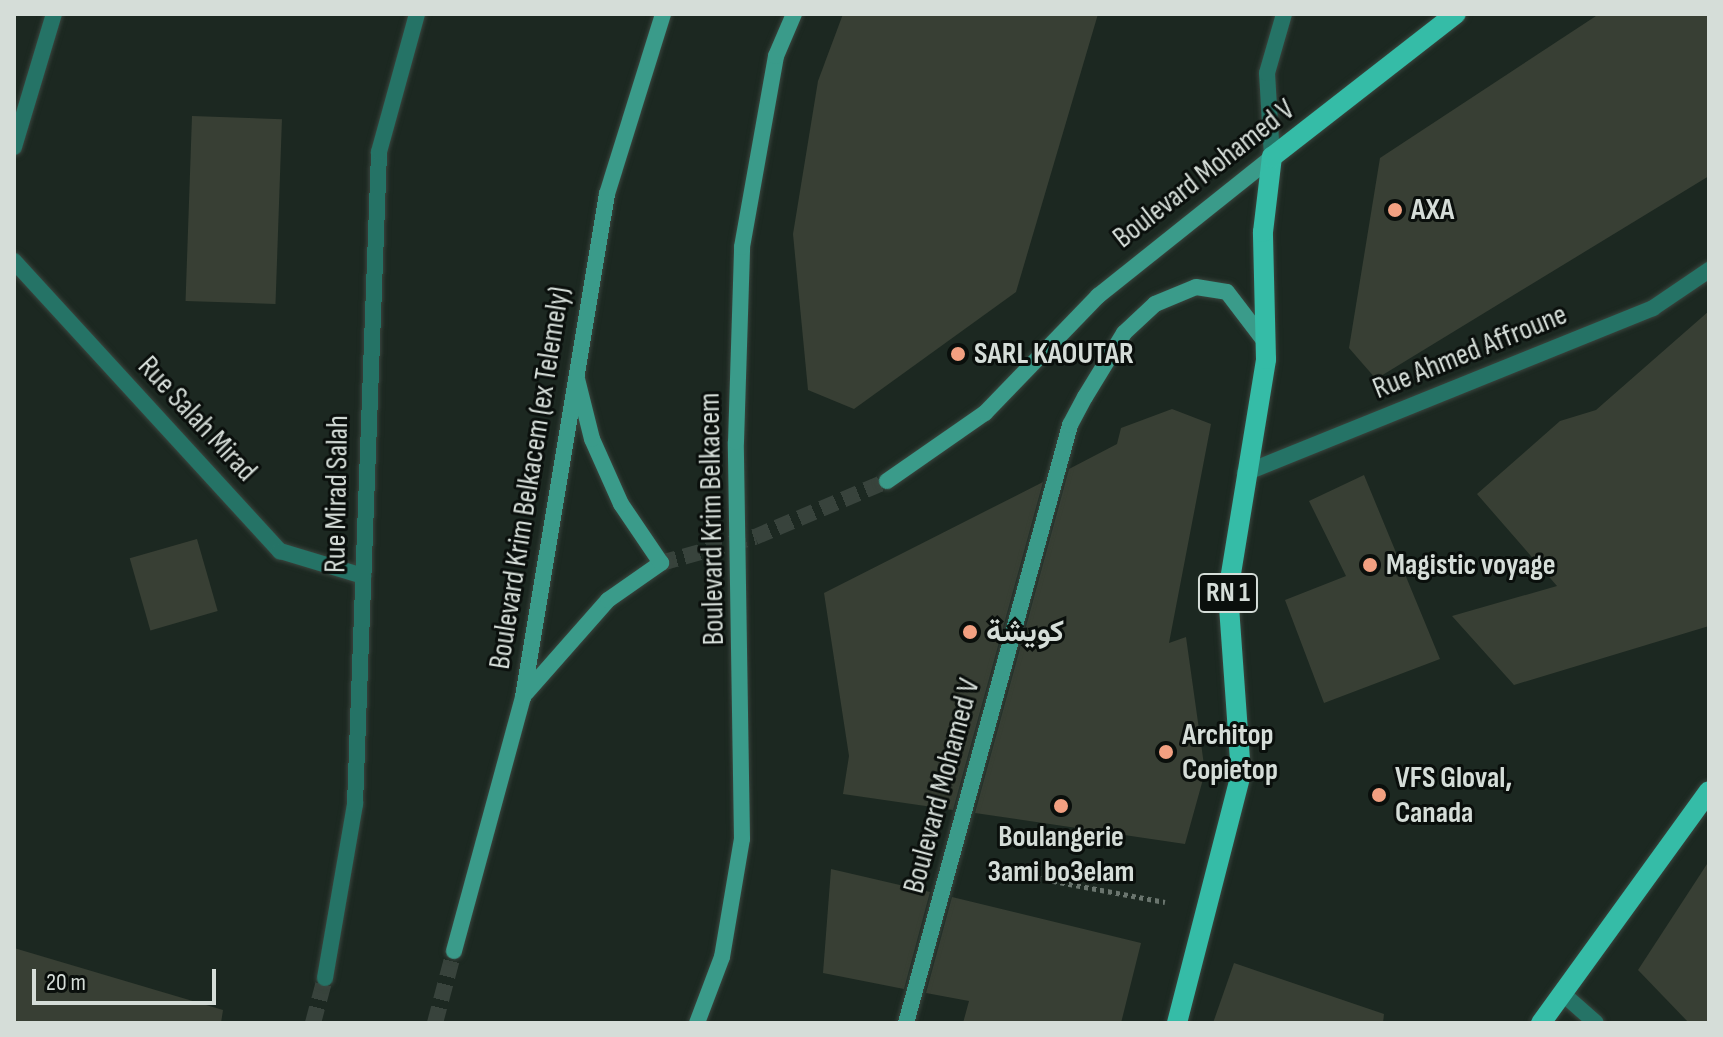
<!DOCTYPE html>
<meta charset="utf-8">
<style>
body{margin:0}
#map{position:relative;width:1723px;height:1037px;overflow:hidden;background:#1c2821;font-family:"Sofia Sans Condensed",Vazirmatn,sans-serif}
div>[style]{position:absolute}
.building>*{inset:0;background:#383f34;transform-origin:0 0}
.minor-tunnel>*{height:16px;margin-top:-8px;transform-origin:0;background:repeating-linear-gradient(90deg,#38433c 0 16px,transparent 0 24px)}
.secondary-tunnel>*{height:16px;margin-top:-8px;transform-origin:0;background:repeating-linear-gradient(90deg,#38433c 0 16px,transparent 0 24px)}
.path>*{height:5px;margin-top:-2.5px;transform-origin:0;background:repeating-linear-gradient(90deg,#6a756e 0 4px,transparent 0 8px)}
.roads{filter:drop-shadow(0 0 2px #3a453e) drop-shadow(0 0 2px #3a453e)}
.service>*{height:16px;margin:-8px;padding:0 8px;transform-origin:8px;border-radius:8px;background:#257366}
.pedestrian>*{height:16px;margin:-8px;padding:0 8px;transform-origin:8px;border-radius:8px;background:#257366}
.minor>*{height:16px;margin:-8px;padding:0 8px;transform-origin:8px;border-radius:8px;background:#257366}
.secondary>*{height:16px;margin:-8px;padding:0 8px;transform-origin:8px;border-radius:8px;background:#3a9b8a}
.primary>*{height:20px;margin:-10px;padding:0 10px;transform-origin:10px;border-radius:10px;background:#35bca7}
.dots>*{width:22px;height:22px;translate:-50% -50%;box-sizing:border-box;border:4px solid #0a0f0c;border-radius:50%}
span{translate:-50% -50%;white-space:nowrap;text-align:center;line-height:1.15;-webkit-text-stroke:6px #0a0f0c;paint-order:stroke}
.shield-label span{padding:2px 6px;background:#0a0f0c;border:2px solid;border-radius:6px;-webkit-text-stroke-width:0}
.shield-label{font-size:28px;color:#d5ddd8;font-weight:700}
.street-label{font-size:30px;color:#d5ddd8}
.poi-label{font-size:30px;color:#d5ddd8;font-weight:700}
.left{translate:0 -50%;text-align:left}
.frame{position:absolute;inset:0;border:16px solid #d5ddd8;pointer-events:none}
.scale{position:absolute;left:32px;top:969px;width:184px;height:36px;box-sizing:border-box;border:4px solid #d5ddd8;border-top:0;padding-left:10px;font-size:24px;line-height:28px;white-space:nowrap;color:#d5ddd8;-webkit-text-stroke:6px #0a0f0c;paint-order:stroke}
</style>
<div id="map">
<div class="building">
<i style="clip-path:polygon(843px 14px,1098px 14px,1016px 292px,854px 409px,808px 390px,793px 234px,818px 81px)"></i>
<i style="clip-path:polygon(1599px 14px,1709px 14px,1709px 176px,1376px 379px,1349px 348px,1380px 158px)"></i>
<i style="left:192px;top:116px;width:90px;height:185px;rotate:2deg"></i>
<i style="clip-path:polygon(1709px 311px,1709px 626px,1514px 685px,1452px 616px,1557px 586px,1477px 494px,1560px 421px,1596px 410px)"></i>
<i style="clip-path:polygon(1172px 409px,1211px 424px,1169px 643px,1186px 637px,1205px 772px,1185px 844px,975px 813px,1069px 469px,1117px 444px,1121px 428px)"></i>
<i style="clip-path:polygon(1364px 475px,1440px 659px,1324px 703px,1285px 600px,1346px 576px,1309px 501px)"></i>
<i style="clip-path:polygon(1043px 482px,953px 810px,843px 794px,849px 756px,824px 593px)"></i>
<i style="left:197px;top:539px;width:75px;height:70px;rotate:74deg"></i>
<i style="clip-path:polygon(1709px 861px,1709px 1023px,1689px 1023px,1638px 970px)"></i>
<i style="clip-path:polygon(831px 869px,930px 892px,904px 989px,823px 973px)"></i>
<i style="clip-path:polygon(952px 897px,1141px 943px,1121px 1023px,963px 1023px,969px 1001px,926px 993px)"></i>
<i style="clip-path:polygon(14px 948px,223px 1010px,221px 1023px,14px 1023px)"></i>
<i style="clip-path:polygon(1234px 963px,1384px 1014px,1383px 1023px,1213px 1023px)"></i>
</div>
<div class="minor-tunnel">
<i style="left:313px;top:1023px;width:47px;rotate:-75.1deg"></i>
</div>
<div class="secondary-tunnel">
<i style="left:661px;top:563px;width:98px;rotate:-15.5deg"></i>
<i style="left:755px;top:537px;width:143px;rotate:-23deg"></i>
<i style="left:435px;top:1023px;width:74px;rotate:-75.2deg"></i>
</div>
<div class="path">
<i style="left:990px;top:869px;width:178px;rotate:10.7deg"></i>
</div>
<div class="roads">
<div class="service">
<i style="left:1272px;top:157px;width:84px;rotate:-93.4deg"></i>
<i style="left:1267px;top:73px;width:61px;rotate:-73.9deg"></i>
</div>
<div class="pedestrian">
<i style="left:1562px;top:993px;width:45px;rotate:41.4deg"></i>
</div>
<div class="minor">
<i style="left:14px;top:147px;width:139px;rotate:-73.3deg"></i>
<i style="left:14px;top:261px;width:394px;rotate:47.5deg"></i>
<i style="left:280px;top:551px;width:87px;rotate:16.8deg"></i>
<i style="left:1245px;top:473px;width:440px;rotate:-22deg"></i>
<i style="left:1653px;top:308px;width:68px;rotate:-34.2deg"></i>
<i style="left:325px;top:978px;width:177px;rotate:-80.2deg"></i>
<i style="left:355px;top:804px;width:652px;rotate:-87.89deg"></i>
<i style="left:379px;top:152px;width:143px;rotate:-74.6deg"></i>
</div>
<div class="secondary">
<i style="left:887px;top:481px;width:119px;rotate:-34.8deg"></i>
<i style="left:985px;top:413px;width:163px;rotate:-46deg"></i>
<i style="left:1098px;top:296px;width:223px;rotate:-38.6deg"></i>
<i style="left:526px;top:693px;width:124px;rotate:-48.6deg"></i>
<i style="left:608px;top:600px;width:65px;rotate:-34.9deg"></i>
<i style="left:661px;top:563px;width:71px;rotate:-124.1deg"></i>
<i style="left:621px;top:504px;width:71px;rotate:-114deg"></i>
<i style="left:592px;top:439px;width:62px;rotate:-104deg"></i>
<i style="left:454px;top:951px;width:263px;rotate:-74.8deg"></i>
<i style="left:523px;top:697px;width:510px;rotate:-80.52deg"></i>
<i style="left:607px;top:194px;width:189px;rotate:-72.7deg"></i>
<i style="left:697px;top:1023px;width:71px;rotate:-69.3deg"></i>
<i style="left:722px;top:957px;width:120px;rotate:-80.4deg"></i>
<i style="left:742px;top:839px;width:397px;rotate:-90.9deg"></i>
<i style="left:736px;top:442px;width:195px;rotate:-88.2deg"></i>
<i style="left:742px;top:247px;width:194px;rotate:-79.9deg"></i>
<i style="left:776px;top:56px;width:46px;rotate:-66.8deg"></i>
<i style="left:906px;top:1023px;width:620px;rotate:-74.66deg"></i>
<i style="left:1070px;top:425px;width:32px;rotate:-62deg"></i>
<i style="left:1085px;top:397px;width:75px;rotate:-58.6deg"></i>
<i style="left:1124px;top:333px;width:42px;rotate:-43.1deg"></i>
<i style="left:1155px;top:304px;width:44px;rotate:-22.5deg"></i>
<i style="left:1196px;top:287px;width:31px;rotate:9deg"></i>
<i style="left:1227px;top:292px;width:64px;rotate:52.6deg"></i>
</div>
<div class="primary">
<i style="left:1177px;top:1023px;width:257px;rotate:-75.6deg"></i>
<i style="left:1241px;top:774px;width:182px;rotate:-94.1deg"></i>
<i style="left:1228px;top:592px;width:236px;rotate:-80.7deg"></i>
<i style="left:1266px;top:359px;width:127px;rotate:-91.4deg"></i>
<i style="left:1263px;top:232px;width:76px;rotate:-83.2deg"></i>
<i style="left:1272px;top:157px;width:233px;rotate:-37.9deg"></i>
<i style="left:1541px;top:1023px;width:286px;rotate:-54.1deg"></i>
</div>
</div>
<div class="dots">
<i style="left:1395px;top:210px;background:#f2a081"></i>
<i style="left:958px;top:354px;background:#f2a081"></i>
<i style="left:1370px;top:565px;background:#f2a081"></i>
<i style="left:970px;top:632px;background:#f2a081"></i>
<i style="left:1166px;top:752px;background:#f2a081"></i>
<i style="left:1379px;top:795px;background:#f2a081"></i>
<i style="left:1061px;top:806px;background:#f2a081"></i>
</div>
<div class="shield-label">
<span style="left:1228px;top:593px">RN 1</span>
</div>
<div class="street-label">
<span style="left:1204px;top:174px;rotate:-38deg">Boulevard Mohamed V</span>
<span style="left:1470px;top:352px;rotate:-22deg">Rue Ahmed Affroune</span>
<span style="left:197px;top:419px;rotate:47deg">Rue Salah Mirad</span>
<span style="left:530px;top:478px;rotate:-81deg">Boulevard Krim Belkacem (ex Telemely)</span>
<span style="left:337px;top:494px;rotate:-89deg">Rue Mirad Salah</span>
<span style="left:712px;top:519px;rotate:-91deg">Boulevard Krim Belkacem</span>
<span style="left:942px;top:786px;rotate:-75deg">Boulevard Mohamed V</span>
</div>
<div class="poi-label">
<span class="left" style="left:1411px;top:210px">AXA</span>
<span class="left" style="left:974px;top:354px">SARL KAOUTAR</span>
<span class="left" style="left:1386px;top:565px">Magistic voyage</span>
<span class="left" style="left:986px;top:632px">كويشة</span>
<span class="left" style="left:1182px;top:752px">Architop<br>Copietop</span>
<span class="left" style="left:1395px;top:795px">VFS Gloval,<br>Canada</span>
<span style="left:1061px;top:854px">Boulangerie<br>3ami bo3elam</span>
</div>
<div class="frame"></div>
<div class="scale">20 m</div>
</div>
